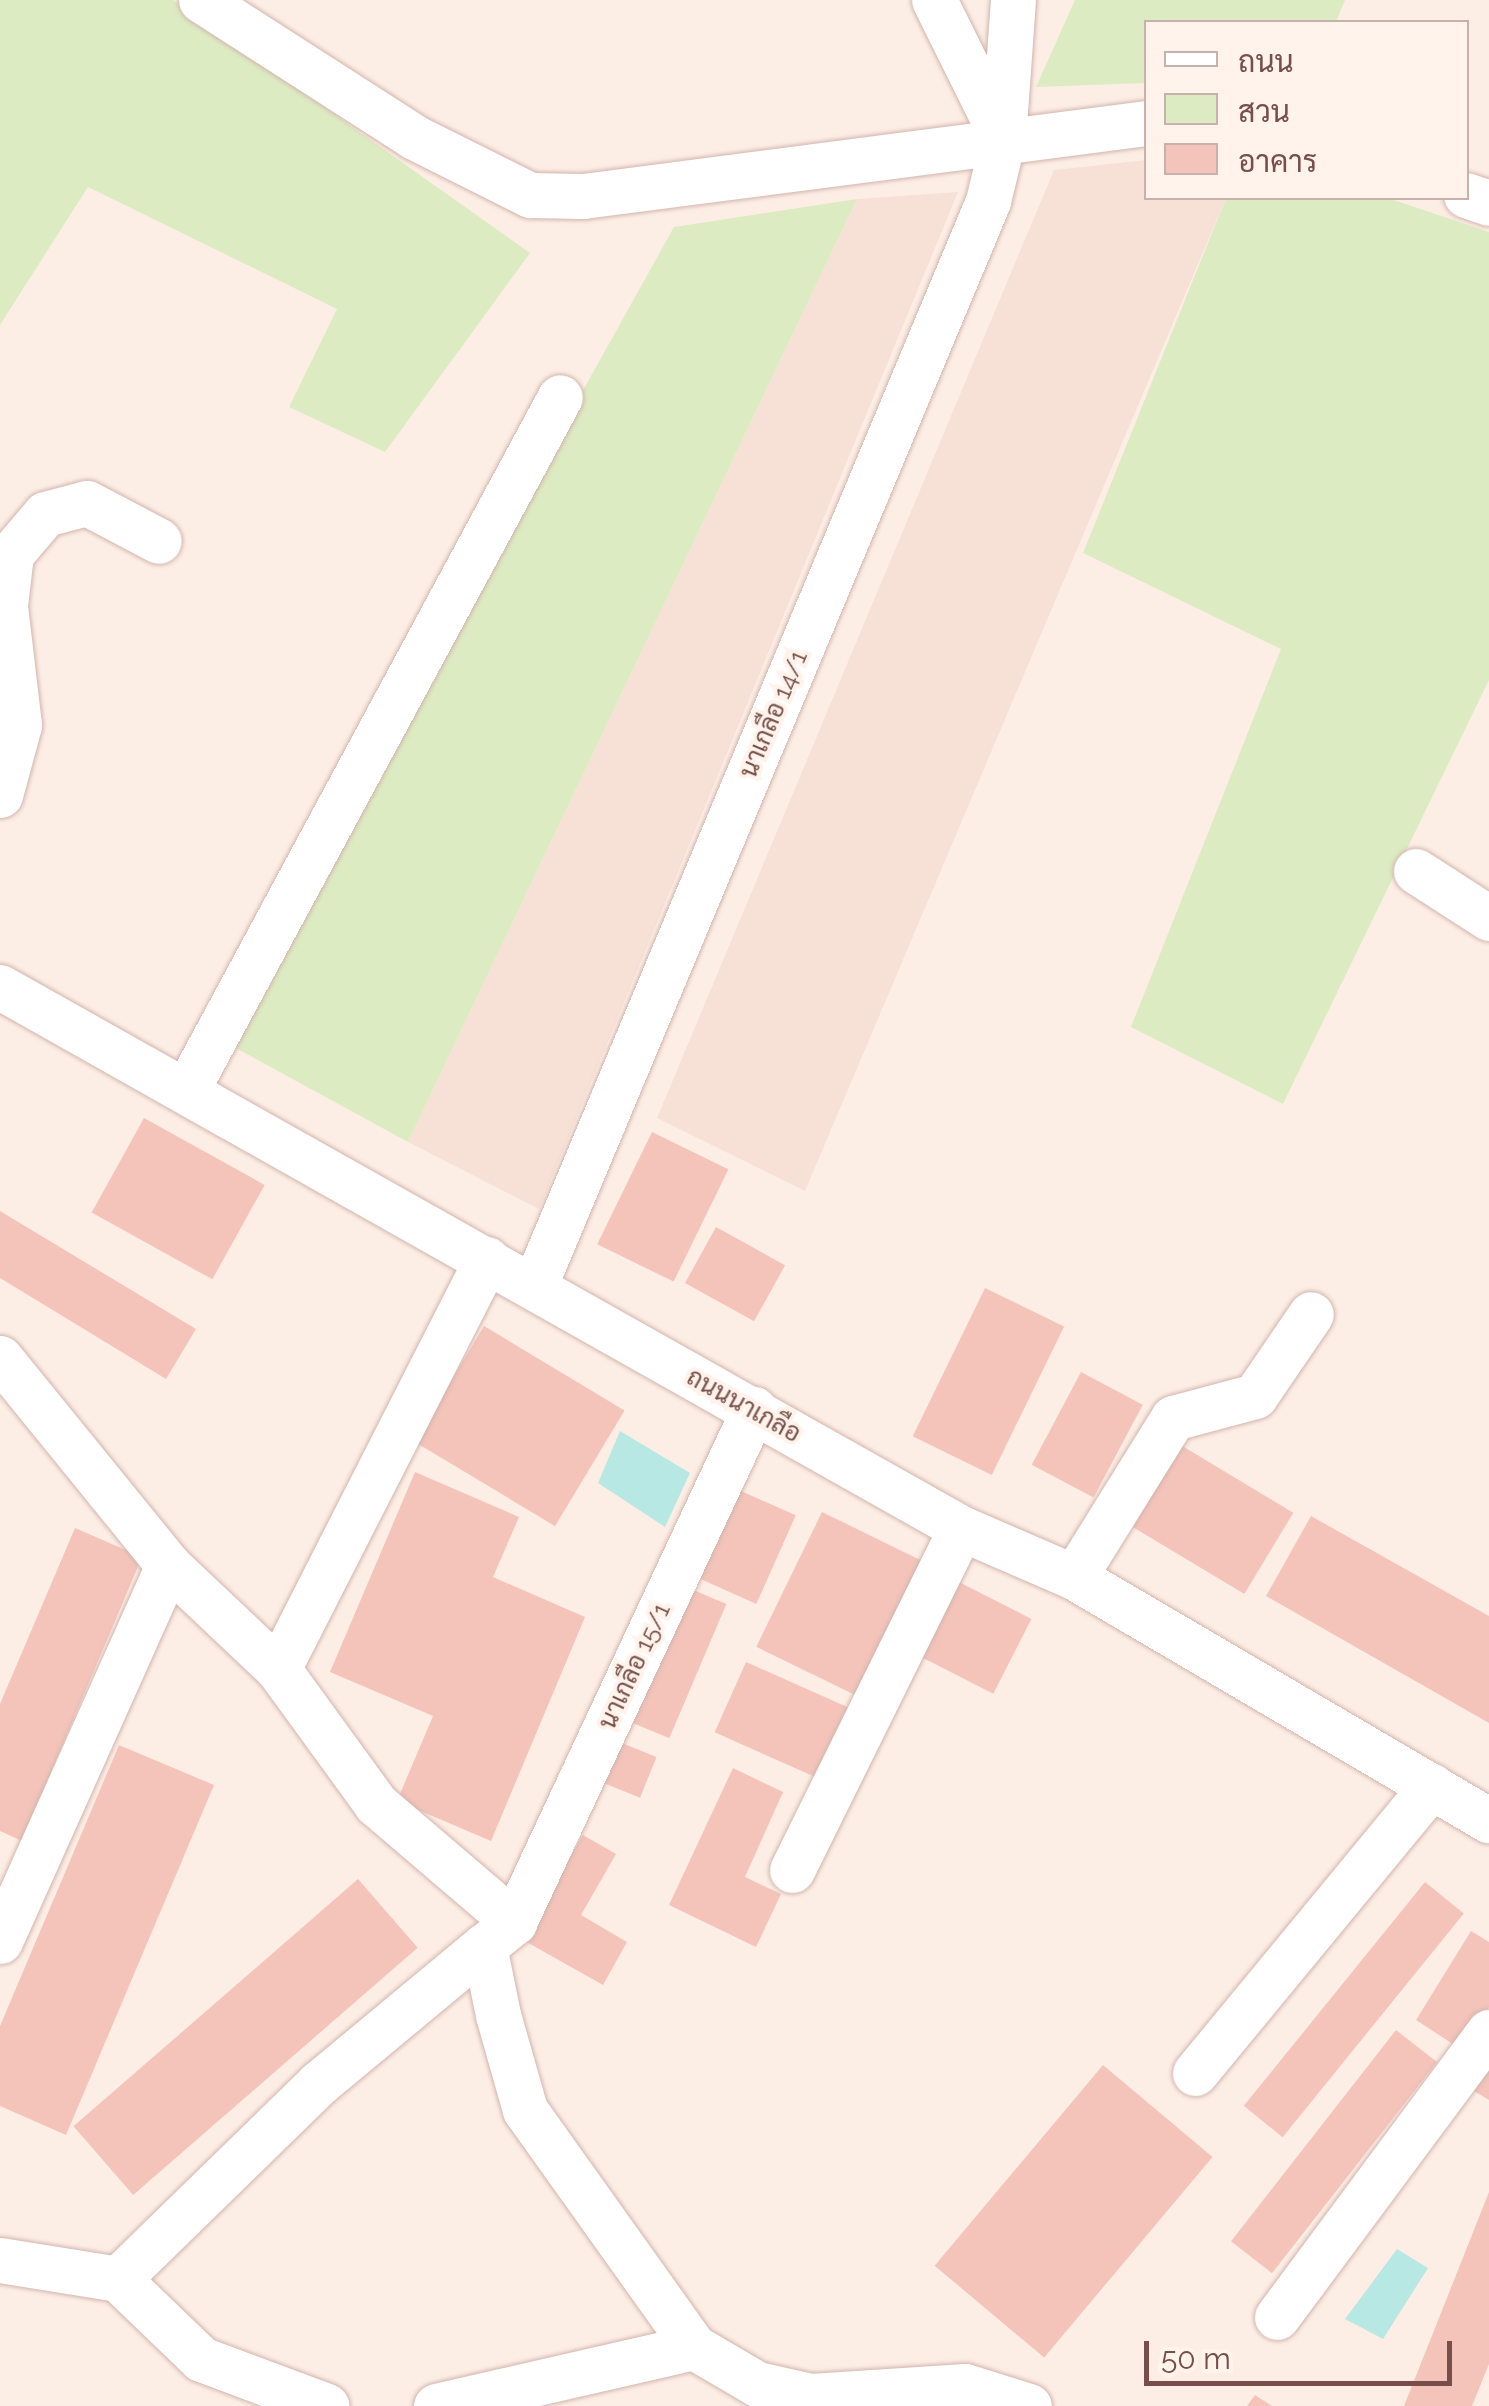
<!DOCTYPE html>
<meta charset="utf-8">
<style>
body{margin:0}
#map{position:relative;width:1489px;height:2406px;overflow:hidden;background:#fdeee5;font-family:Raleway,Sarabun,sans-serif}
div>[style]{position:absolute}
.residential>*{inset:0;background:#f7e0d6}
.green>*{inset:0;background:#ddebc3}
.water>*{inset:0;background:#b8e8e3}
.building>*{inset:0;background:#f4c4bb;transform-origin:0 0}
.roads{filter:drop-shadow(0 0 2px #d1b5ad) drop-shadow(0 0 2px #d1b5ad)}
.minor>*{height:45px;margin:-22.5px;padding:0 22.5px;transform-origin:22.5px;border-radius:22.5px;background:#fff}
span{translate:-50% -50%;white-space:nowrap;text-align:center;line-height:1.15;-webkit-text-stroke:8px #fff3ec;paint-order:stroke}
.street-label{font-size:25px;color:#774e49}
.legend{position:absolute;left:1144px;top:20px;width:325px;height:180px;box-sizing:border-box;background:#fff3ec;border:2px solid #c9b1ab;margin:0;padding:12px 18px;list-style:none;font-size:30px;color:#774e49}
.legend li{display:flex;align-items:center;gap:20px;height:50px}
.legend b{width:50px;border:2px solid #c9b1ab}
.scale{position:absolute;left:1144px;top:2341px;width:308px;height:45px;box-sizing:border-box;border:5px solid #774e49;border-top:0;padding-left:12px;font-size:30px;line-height:35px;white-space:nowrap;color:#774e49;-webkit-text-stroke:8px #fff3ec;paint-order:stroke}
</style>
<div id="map">
<div class="residential">
<i style="clip-path:polygon(1146px 160px,1146px 198px,1226px 198px,805px 1191px,657px 1118px,1054px 170px)"></i>
<i style="clip-path:polygon(958px 192px,539px 1209px,408px 1142px,857px 199px)"></i>
</div>
<div class="green">
<i style="clip-path:polygon(0 0,173px 0,530px 253px,385px 452px,289px 407px,337px 309px,88px 187px,0 325px)"></i>
<i style="clip-path:polygon(1075px 0,1345px 0,1336px 22px,1146px 22px,1146px 83px,1036px 87px)"></i>
<i style="clip-path:polygon(1226px 198px,1388px 198px,1489px 232px,1489px 680px,1283px 1104px,1131px 1027px,1281px 649px,1083px 553px)"></i>
<i style="clip-path:polygon(857px 199px,408px 1142px,221px 1040px,674px 227px)"></i>
</div>
<div class="water">
<i style="clip-path:polygon(620px 1431px,690px 1473px,665px 1527px,598px 1483px)"></i>
<i style="clip-path:polygon(1397px 2249px,1428px 2268px,1383px 2339px,1345px 2319px)"></i>
</div>
<div class="building">
<i style="left:144px;top:1118px;width:138px;height:108px;rotate:29deg"></i>
<i style="left:652px;top:1132px;width:85px;height:125px;rotate:26deg"></i>
<i style="clip-path:polygon(0 1211px,196px 1329px,166px 1379px,0 1278px)"></i>
<i style="left:716px;top:1227px;width:79px;height:64px;rotate:29deg"></i>
<i style="left:985px;top:1288px;width:88px;height:165px;rotate:26deg"></i>
<i style="left:484px;top:1326px;width:164px;height:135px;rotate:31deg"></i>
<i style="left:1081px;top:1372px;width:70px;height:105px;rotate:28deg"></i>
<i style="left:1169px;top:1438px;width:145px;height:95px;rotate:31deg"></i>
<i style="clip-path:polygon(415px 1472px,519px 1517px,493px 1577px,585px 1617px,491px 1841px,397px 1801px,433px 1716px,330px 1672px)"></i>
<i style="left:730px;top:1486px;width:72px;height:97px;rotate:24deg"></i>
<i style="left:822px;top:1512px;width:114px;height:150px;rotate:26deg"></i>
<i style="clip-path:polygon(1311px 1516px,1489px 1616px,1489px 1723px,1266px 1596px)"></i>
<i style="clip-path:polygon(75px 1528px,142px 1557px,22px 1841px,0 1831px,0 1704px)"></i>
<i style="left:953px;top:1579px;width:88px;height:84px;rotate:27deg"></i>
<i style="left:684px;top:1586px;width:46px;height:146px;rotate:23deg"></i>
<i style="left:746px;top:1662px;width:115px;height:77px;rotate:24deg"></i>
<i style="left:612px;top:1739px;width:48px;height:44px;rotate:22deg"></i>
<i style="clip-path:polygon(119px 1745px,214px 1785px,66px 2135px,0 2106px,0 2026px)"></i>
<i style="clip-path:polygon(733px 1768px,783px 1792px,745px 1877px,781px 1894px,756px 1947px,669px 1905px)"></i>
<i style="clip-path:polygon(583px 1835px,616px 1854px,581px 1915px,627px 1942px,603px 1985px,523px 1940px)"></i>
<i style="left:358px;top:1879px;width:91px;height:377px;rotate:49deg"></i>
<i style="left:1425px;top:1882px;width:50px;height:288px;rotate:39deg"></i>
<i style="clip-path:polygon(1471px 1931px,1489px 1942px,1489px 2007px,1462px 2050px,1416px 2020px)"></i>
<i style="left:1396px;top:2030px;width:52px;height:268px;rotate:38deg"></i>
<i style="left:1103px;top:2065px;width:143px;height:262px;rotate:40deg"></i>
<i style="clip-path:polygon(1489px 2066px,1489px 2100px,1474px 2091px)"></i>
<i style="clip-path:polygon(1489px 2192px,1489px 2364px,1472px 2406px,1404px 2406px)"></i>
<i style="clip-path:polygon(1255px 2395px,1272px 2406px,1247px 2406px)"></i>
</div>
<div class="roads">
<div class="minor">
<i style="left:201px;top:0;width:253px;rotate:32.7deg"></i>
<i style="left:414px;top:137px;width:130px;rotate:26.6deg"></i>
<i style="left:530px;top:195px;width:53px;rotate:1.1deg"></i>
<i style="left:583px;top:196px;width:568px;rotate:-7.39deg"></i>
<i style="left:934px;top:0;width:153px;rotate:63.6deg"></i>
<i style="left:1466px;top:195px;width:24px;rotate:19deg"></i>
<i style="left:0;top:795px;width:73px;rotate:-74.8deg"></i>
<i style="left:19px;top:725px;width:121px;rotate:-96.7deg"></i>
<i style="left:5px;top:605px;width:51px;rotate:-83.3deg"></i>
<i style="left:11px;top:554px;width:52px;rotate:-49.6deg"></i>
<i style="left:45px;top:514px;width:43px;rotate:-14.7deg"></i>
<i style="left:87px;top:503px;width:81px;rotate:27.8deg"></i>
<i style="left:1416px;top:871px;width:87px;rotate:32.8deg"></i>
<i style="left:0;top:987px;width:1103px;rotate:29.38deg"></i>
<i style="left:961px;top:1528px;width:123px;rotate:23.4deg"></i>
<i style="left:1074px;top:1577px;width:481px;rotate:30.4deg"></i>
<i style="left:186px;top:1091px;width:788px;rotate:-61.68deg"></i>
<i style="left:534px;top:1287px;width:1177px;rotate:-67.31deg"></i>
<i style="left:988px;top:201px;width:64px;rotate:-76.4deg"></i>
<i style="left:1003px;top:139px;width:139px;rotate:-85.9deg"></i>
<i style="left:0;top:1358px;width:267px;rotate:50.9deg"></i>
<i style="left:168px;top:1565px;width:151px;rotate:43.4deg"></i>
<i style="left:278px;top:1669px;width:167px;rotate:54deg"></i>
<i style="left:376px;top:1804px;width:182px;rotate:40.5deg"></i>
<i style="left:754px;top:1409px;width:566px;rotate:115.07deg"></i>
<i style="left:514px;top:1922px;width:38px;rotate:141deg"></i>
<i style="left:484px;top:1946px;width:70px;rotate:78.5deg"></i>
<i style="left:498px;top:2015px;width:99px;rotate:74.1deg"></i>
<i style="left:525px;top:2110px;width:291px;rotate:54.5deg"></i>
<i style="left:694px;top:2347px;width:73px;rotate:30.4deg"></i>
<i style="left:757px;top:2384px;width:55px;rotate:12.5deg"></i>
<i style="left:811px;top:2396px;width:154px;rotate:-3.7deg"></i>
<i style="left:965px;top:2386px;width:67px;rotate:17.4deg"></i>
<i style="left:1074px;top:1577px;width:187px;rotate:-58.1deg"></i>
<i style="left:1173px;top:1418px;width:85px;rotate:-15deg"></i>
<i style="left:1255px;top:1396px;width:99px;rotate:-55.7deg"></i>
<i style="left:278px;top:1669px;width:460px;rotate:-63deg"></i>
<i style="left:792px;top:1870px;width:381px;rotate:-63.7deg"></i>
<i style="left:0;top:1941px;width:412px;rotate:-65.9deg"></i>
<i style="left:1195px;top:2073px;width:372px;rotate:-50.5deg"></i>
<i style="left:0;top:2260px;width:120px;rotate:9.1deg"></i>
<i style="left:118px;top:2279px;width:115px;rotate:43.9deg"></i>
<i style="left:201px;top:2359px;width:134px;rotate:20.5deg"></i>
<i style="left:118px;top:2279px;width:281px;rotate:-44.3deg"></i>
<i style="left:319px;top:2083px;width:214px;rotate:-39.7deg"></i>
<i style="left:1277px;top:2317px;width:355px;rotate:-53.4deg"></i>
<i style="left:436px;top:2406px;width:265px;rotate:-12.9deg"></i>
</div>
</div>
<div class="street-label">
<span style="left:773px;top:714px;rotate:-67deg">นาเกลือ 14/1</span>
<span style="left:744px;top:1405px;rotate:29deg">ถนนนาเกลือ</span>
<span style="left:634px;top:1666px;rotate:-65deg">นาเกลือ 15/1</span>
</div>
<ul class="legend">
<li><b style="height:12px;background:#fff"></b>ถนน</li>
<li><b style="height:28px;background:#ddebc3"></b>สวน</li>
<li><b style="height:28px;background:#f4c4bb"></b>อาคาร</li>
</ul>
<div class="scale">50 m</div>
</div>
